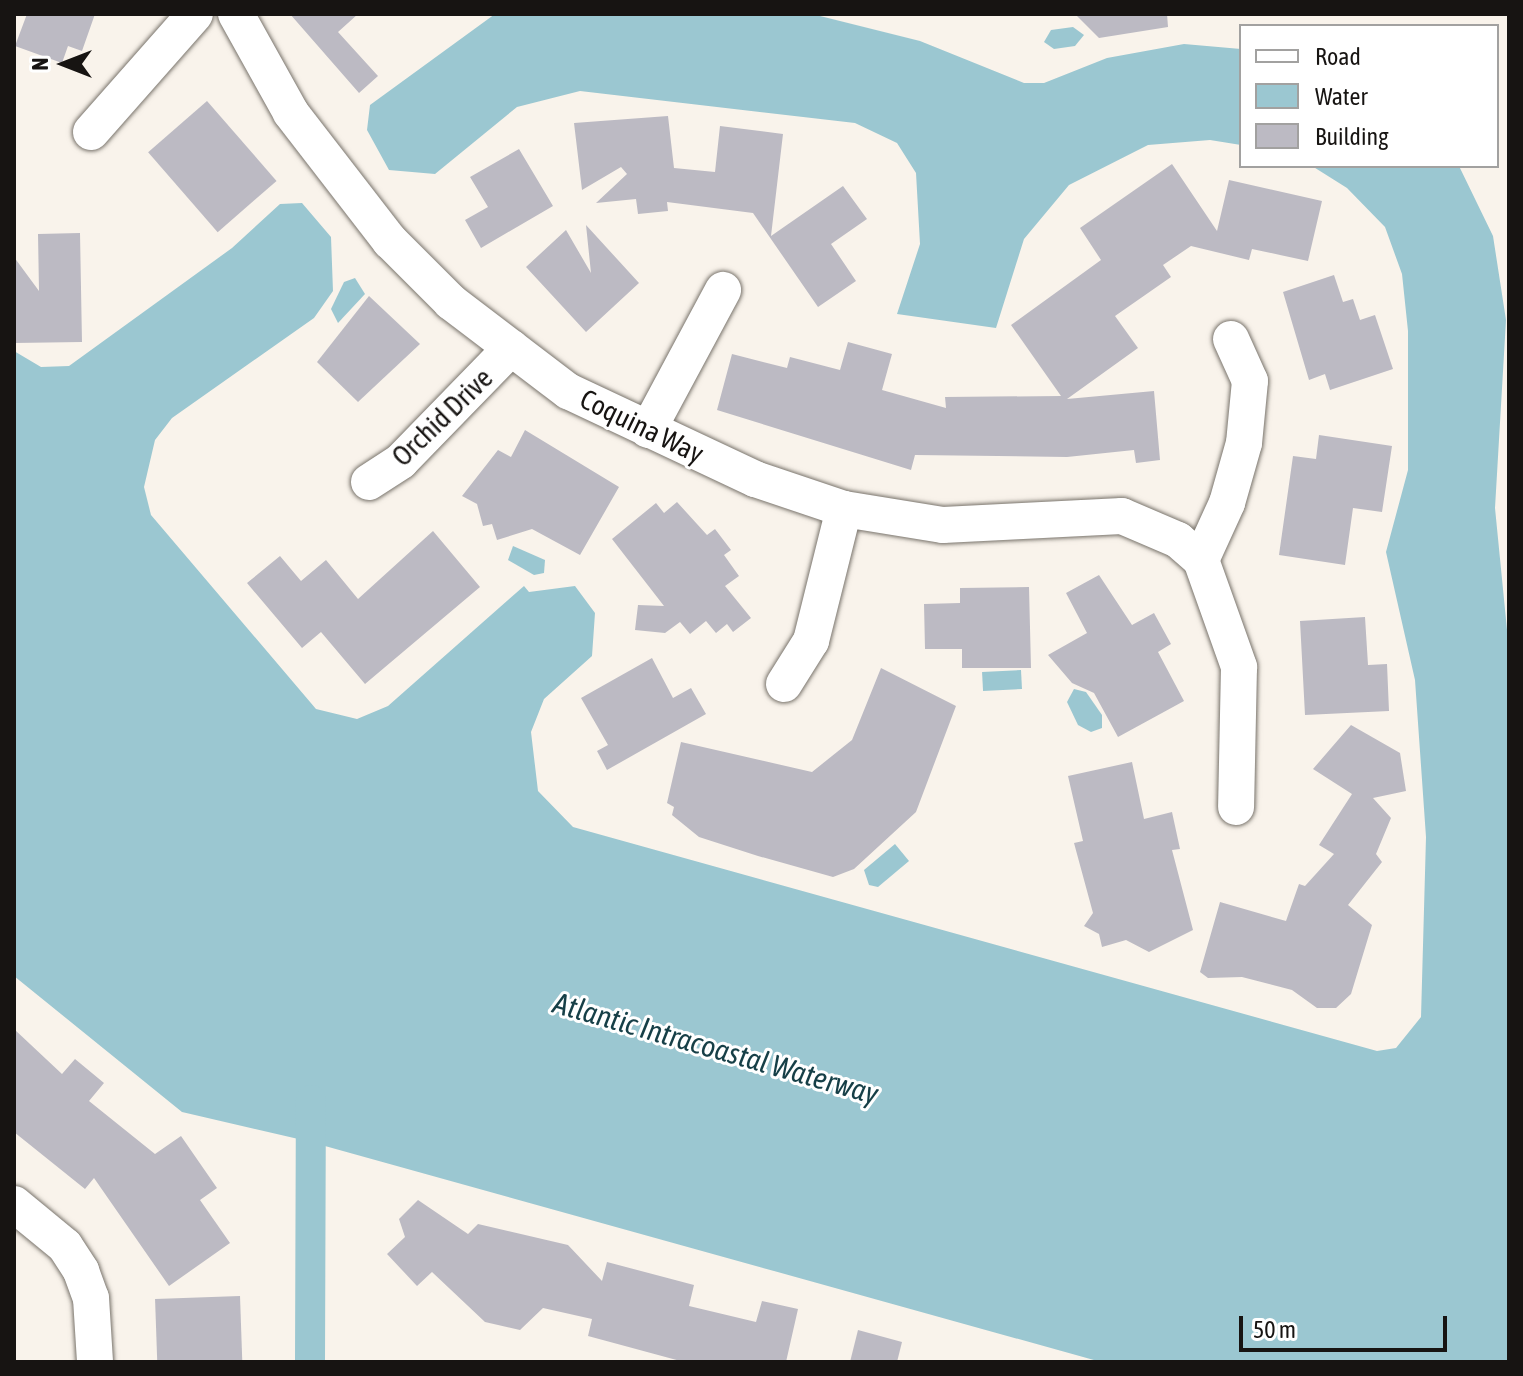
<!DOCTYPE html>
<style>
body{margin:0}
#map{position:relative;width:1523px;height:1376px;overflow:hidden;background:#f9f3eb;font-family:"Asap Condensed",sans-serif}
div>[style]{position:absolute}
.water>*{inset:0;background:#9bc7d1;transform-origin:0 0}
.canal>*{height:30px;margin:-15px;padding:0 15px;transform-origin:15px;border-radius:15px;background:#9bc7d1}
.building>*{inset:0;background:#bcbac3;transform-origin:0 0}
.roads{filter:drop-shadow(0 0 2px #79746c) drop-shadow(0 0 2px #79746c)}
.minor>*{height:36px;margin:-18px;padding:0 18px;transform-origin:18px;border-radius:18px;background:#fff}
span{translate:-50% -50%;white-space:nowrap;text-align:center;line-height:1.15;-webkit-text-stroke:6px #fff;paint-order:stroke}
.street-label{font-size:28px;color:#171412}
.water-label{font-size:30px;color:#163f47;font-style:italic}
.frame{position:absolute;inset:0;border:16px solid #171412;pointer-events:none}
.legend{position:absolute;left:1239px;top:24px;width:260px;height:144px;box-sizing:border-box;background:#fff;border:2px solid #a2a1a0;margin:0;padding:10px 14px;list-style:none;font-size:24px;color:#171412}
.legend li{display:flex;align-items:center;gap:16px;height:40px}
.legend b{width:40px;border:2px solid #a2a1a0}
.north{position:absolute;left:24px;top:24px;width:80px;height:80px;-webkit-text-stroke:6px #fff;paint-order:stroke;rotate:270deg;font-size:22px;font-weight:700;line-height:32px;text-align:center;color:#171412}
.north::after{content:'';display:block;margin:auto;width:28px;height:36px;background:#171412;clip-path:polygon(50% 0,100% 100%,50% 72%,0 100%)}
.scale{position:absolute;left:1239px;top:1316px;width:208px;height:36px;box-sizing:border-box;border:4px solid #171412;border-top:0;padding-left:10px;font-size:24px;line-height:28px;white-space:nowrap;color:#171412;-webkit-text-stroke:6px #fff;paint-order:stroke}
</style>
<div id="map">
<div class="water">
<i style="clip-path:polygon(495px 14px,812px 14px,920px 41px,1024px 83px,1044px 83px,1107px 58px,1184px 44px,1241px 49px,1241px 145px,1210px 140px,1148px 145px,1069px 185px,1024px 239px,996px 328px,897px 314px,920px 244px,916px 173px,897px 143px,855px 123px,580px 91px,517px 107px,435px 174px,389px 170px,367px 130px,370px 105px)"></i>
<i style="clip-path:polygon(1073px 27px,1084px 35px,1075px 46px,1054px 49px,1044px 42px,1051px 30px)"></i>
<i style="clip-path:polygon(1312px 166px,1459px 166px,1493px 236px,1506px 320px,1495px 508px,1509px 650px,1509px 1362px,1101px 1362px,307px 1141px,182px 1112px,14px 976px,14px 351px,41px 367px,69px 366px,232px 248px,280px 204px,302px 203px,331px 237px,333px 291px,314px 318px,172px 418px,155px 440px,144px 487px,151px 515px,316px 709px,357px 719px,388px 706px,524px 586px,529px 592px,575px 586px,595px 613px,592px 656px,544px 699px,531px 732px,538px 791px,573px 827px,1377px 1051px,1396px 1048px,1421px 1017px,1426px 837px,1415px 680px,1386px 552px,1408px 470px,1408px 331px,1402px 274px,1385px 227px,1347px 188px)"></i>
<i style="clip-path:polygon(355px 278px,365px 294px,338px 323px,331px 309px,344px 282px)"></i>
<i style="clip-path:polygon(513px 546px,545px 560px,544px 573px,534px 575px,508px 560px)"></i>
<i style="left:1021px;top:670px;width:19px;height:39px;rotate:87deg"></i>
<i style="clip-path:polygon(1074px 689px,1086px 692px,1102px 715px,1102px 728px,1091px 732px,1078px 725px,1067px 702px)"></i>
<i style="clip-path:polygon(895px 844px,909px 861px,878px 887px,869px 885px,864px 870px)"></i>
</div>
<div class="canal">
<i style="left:310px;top:1362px;width:262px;rotate:-89.8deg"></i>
</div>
<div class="building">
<i style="clip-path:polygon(27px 14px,95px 14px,82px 51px,68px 46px,62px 63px,15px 46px)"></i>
<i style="clip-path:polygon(290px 14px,358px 14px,338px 32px,378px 76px,359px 93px)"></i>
<i style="clip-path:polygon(1075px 14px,1167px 14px,1168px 27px,1099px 38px)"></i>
<i style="left:207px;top:101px;width:106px;height:78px;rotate:49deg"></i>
<i style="clip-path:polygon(668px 116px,674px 168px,715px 172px,720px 126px,783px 134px,771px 236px,843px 186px,867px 219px,831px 244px,856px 281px,818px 307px,753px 213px,667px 202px,668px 211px,638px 214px,636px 199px,596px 203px,627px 174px,621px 167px,582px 190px,574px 123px)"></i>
<i style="clip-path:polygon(519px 149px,553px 206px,481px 248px,465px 220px,488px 207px,470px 177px)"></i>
<i style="clip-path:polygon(1172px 164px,1217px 231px,1229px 180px,1322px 201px,1308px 261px,1252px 249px,1249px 260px,1191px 246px,1163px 265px,1171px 277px,1115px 316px,1138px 348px,1067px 399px,1154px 391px,1160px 460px,1136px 463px,1134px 450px,1067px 457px,915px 455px,911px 470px,717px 410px,732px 354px,787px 368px,790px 357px,840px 370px,848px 342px,892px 354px,882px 390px,946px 408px,945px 397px,1061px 396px,1011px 325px,1101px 260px,1080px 228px)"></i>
<i style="clip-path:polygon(586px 225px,639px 283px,586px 332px,526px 267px,566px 230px,591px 273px)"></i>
<i style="clip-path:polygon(80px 233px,82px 342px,14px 343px,14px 257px,39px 291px,38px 234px)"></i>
<i style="clip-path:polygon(1334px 275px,1343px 302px,1353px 299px,1360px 320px,1375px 315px,1393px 369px,1330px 390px,1325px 374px,1309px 380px,1283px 292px)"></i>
<i style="clip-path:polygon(369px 296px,420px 344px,358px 402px,317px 362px)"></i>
<i style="clip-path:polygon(525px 430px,619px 487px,580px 555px,532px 529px,497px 540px,492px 524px,483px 526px,477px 504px,462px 496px,498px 450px,511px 457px)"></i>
<i style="clip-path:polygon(1319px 435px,1392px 446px,1382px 512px,1353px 508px,1345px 565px,1279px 555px,1293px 456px,1316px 459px)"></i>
<i style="clip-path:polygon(677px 502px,707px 535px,715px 529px,731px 550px,724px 555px,739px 576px,725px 586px,751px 618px,733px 632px,727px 624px,716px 633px,706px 621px,690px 634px,680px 622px,665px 633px,635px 630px,638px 605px,664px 606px,612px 539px,656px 503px,664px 513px)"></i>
<i style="clip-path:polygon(433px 531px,480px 587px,365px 684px,321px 632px,302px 648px,247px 583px,280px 556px,301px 581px,326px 560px,358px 599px)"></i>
<i style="clip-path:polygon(1099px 575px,1132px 625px,1154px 613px,1171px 644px,1158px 652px,1184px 701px,1118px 737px,1094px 693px,1072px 683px,1048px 655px,1087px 633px,1066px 593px)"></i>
<i style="clip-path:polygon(1029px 587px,1031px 668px,962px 668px,962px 649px,925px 649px,924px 604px,960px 603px,960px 588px)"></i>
<i style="clip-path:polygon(1365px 617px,1368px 665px,1387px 664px,1389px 711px,1305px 715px,1300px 621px)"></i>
<i style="clip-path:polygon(652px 658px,673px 698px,691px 688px,706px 714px,607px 770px,597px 751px,608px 745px,581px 698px)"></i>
<i style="clip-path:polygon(881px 668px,956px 706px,916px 812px,854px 869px,833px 877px,758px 856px,699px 837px,672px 815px,674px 807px,667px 803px,681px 742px,812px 772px,852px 740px)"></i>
<i style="clip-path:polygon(1351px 725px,1400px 753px,1406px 791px,1373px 798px,1391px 818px,1376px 854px,1382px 862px,1348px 905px,1372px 925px,1351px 994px,1336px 1008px,1317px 1008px,1292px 990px,1242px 977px,1208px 978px,1200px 972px,1220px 902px,1286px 921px,1299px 884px,1305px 886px,1334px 854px,1319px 845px,1352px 794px,1313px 769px)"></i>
<i style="clip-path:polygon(1132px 762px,1144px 819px,1172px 812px,1180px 849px,1172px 850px,1193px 930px,1149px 952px,1126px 940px,1102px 947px,1099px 934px,1084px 926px,1093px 913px,1074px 843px,1083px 841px,1068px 776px)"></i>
<i style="clip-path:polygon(14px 1029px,62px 1074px,75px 1059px,104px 1083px,89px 1101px,155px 1154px,181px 1136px,217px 1188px,200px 1200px,230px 1243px,169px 1286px,94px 1178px,85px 1189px,14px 1132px)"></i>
<i style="clip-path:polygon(418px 1200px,468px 1234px,478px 1224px,568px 1245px,602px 1281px,607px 1262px,694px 1285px,689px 1306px,756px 1322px,762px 1301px,798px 1309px,786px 1362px,684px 1362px,588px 1336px,592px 1319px,543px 1308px,520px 1330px,485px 1322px,432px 1272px,417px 1286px,387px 1254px,405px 1237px,399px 1219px)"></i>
<i style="left:240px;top:1296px;width:66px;height:85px;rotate:88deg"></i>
<i style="clip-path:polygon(858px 1330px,902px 1342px,897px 1362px,850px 1362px)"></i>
</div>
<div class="roads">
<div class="minor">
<i style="left:236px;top:14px;width:113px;rotate:60.9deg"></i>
<i style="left:291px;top:113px;width:162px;rotate:52.3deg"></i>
<i style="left:390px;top:241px;width:86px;rotate:45deg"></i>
<i style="left:451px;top:302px;width:147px;rotate:37.3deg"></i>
<i style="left:568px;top:391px;width:207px;rotate:25.2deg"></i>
<i style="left:755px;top:479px;width:94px;rotate:18.6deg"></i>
<i style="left:844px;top:509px;width:100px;rotate:9.2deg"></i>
<i style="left:943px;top:525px;width:179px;rotate:-2.9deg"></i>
<i style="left:1122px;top:516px;width:61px;rotate:23.2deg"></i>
<i style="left:1178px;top:540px;width:30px;rotate:41deg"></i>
<i style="left:91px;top:132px;width:157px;rotate:-48.6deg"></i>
<i style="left:1231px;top:339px;width:46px;rotate:65.7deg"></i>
<i style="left:1250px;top:381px;width:62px;rotate:95.5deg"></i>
<i style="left:1244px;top:443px;width:62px;rotate:105.8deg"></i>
<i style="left:1227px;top:503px;width:63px;rotate:114.5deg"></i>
<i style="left:1201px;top:560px;width:114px;rotate:70.4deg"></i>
<i style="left:1239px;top:667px;width:140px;rotate:91.2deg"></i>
<i style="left:648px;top:430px;width:159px;rotate:-61.8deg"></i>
<i style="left:369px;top:482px;width:38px;rotate:-33deg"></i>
<i style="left:401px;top:461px;width:158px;rotate:-45.8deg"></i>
<i style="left:784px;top:684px;width:51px;rotate:-57.9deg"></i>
<i style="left:811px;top:641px;width:136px;rotate:-76deg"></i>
<i style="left:14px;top:1204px;width:66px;rotate:39.5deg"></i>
<i style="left:65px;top:1246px;width:30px;rotate:57deg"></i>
<i style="left:81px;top:1271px;width:29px;rotate:70deg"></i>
<i style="left:91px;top:1298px;width:64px;rotate:86.4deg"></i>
</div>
</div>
<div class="street-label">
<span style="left:442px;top:417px;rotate:-44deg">Orchid Drive</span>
<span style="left:642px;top:426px;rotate:26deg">Coquina Way</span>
</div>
<div class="water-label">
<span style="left:716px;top:1048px;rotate:16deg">Atlantic Intracoastal Waterway</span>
</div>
<div class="frame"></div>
<ul class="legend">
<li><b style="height:10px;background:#fff"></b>Road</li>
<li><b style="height:22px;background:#9bc7d1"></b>Water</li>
<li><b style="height:22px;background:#bcbac3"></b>Building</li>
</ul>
<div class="north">N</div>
<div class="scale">50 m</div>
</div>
